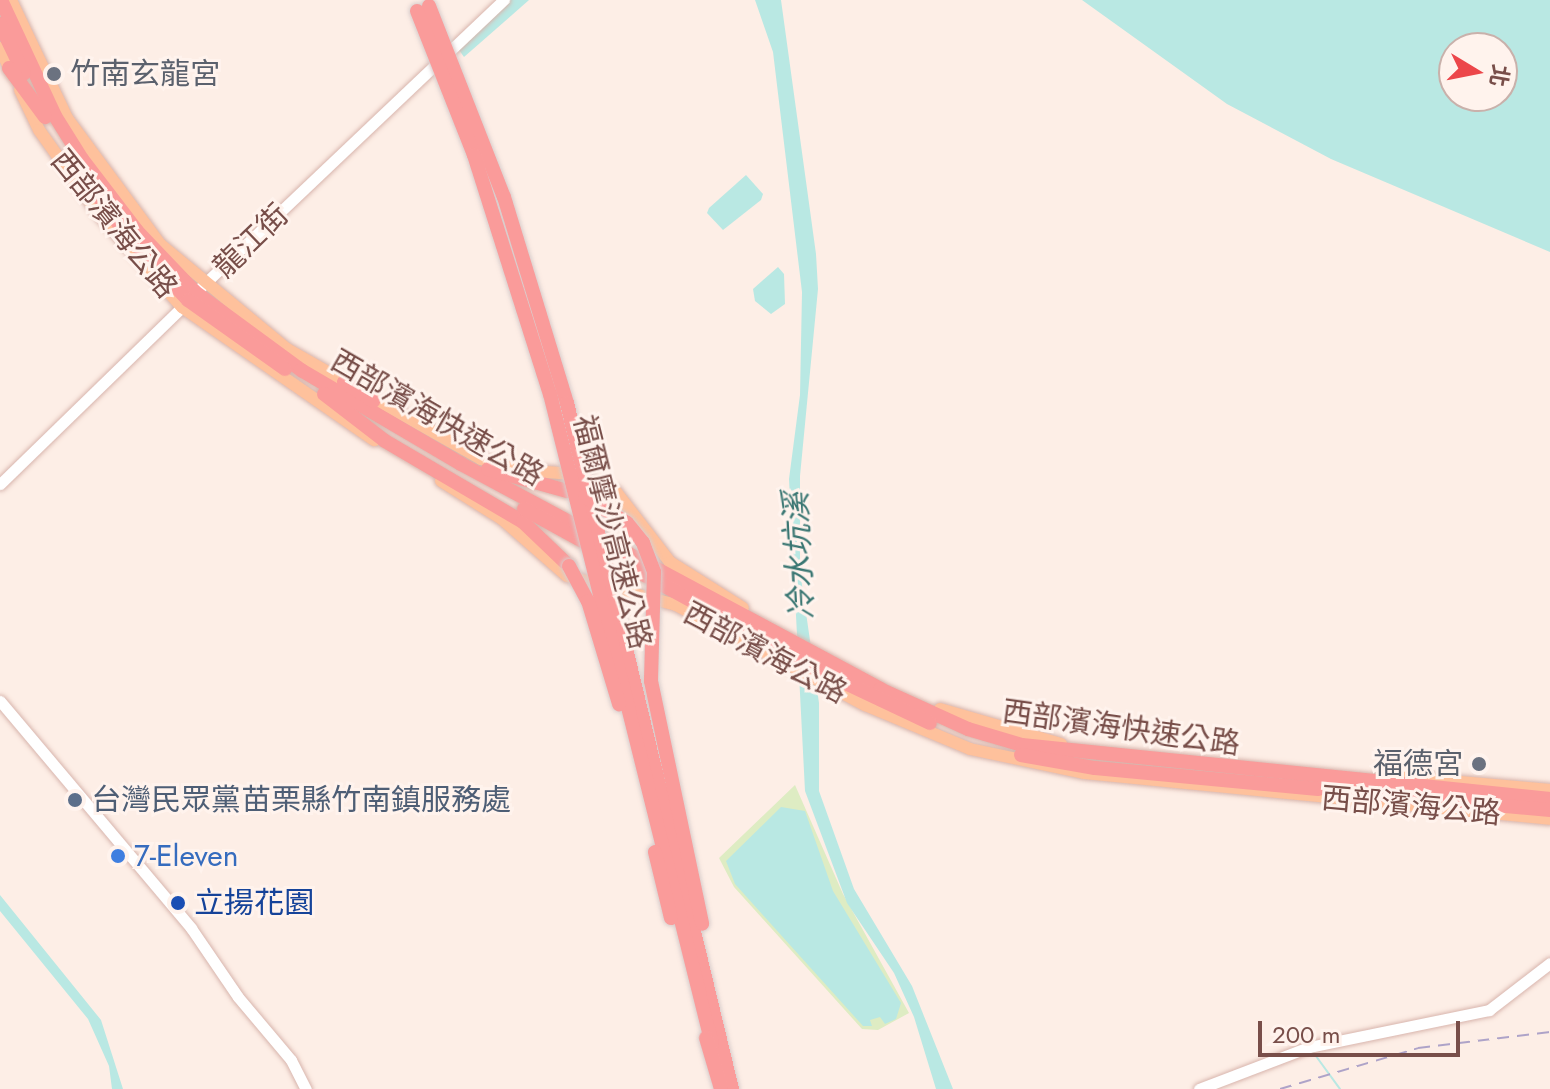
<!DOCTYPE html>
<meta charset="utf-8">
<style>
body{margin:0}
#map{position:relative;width:1550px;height:1089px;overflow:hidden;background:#fdeee6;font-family:Jost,"Noto Sans TC",sans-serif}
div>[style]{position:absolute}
.green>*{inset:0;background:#deecc3}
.water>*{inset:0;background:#b9e8e3}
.stream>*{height:2px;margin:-1px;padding:0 1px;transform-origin:1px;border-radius:1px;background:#b9e8e3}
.roads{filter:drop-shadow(0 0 2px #d8b5ad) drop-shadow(0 0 2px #d8b5ad)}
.secondary>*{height:11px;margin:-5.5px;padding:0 5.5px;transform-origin:5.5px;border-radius:5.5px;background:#fff}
.primary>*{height:12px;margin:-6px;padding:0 6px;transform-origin:6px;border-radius:6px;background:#fec19c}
.highway>*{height:14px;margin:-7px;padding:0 7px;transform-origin:7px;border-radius:7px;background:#fa9b9a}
.rail>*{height:2px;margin-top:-1px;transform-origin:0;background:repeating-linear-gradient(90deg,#aea3c8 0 12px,transparent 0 20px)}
.bridges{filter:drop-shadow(0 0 2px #d9cdcc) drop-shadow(0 0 2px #d9cdcc)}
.highway-bridge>*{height:14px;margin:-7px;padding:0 7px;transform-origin:7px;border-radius:7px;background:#fa9b9a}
.dots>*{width:22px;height:22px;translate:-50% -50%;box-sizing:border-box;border:4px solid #fff3ed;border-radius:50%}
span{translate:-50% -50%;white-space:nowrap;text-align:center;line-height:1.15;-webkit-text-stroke:6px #fff3ed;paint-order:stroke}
.worship-label{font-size:30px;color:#5b616d}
.left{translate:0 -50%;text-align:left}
.right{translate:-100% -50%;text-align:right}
.street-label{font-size:30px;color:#784e49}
.service-label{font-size:30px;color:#4e5e75}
.shop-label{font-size:30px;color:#366cbe}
.transit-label{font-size:30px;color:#164399}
.water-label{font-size:32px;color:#397672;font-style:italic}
.north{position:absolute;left:1438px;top:32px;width:80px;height:80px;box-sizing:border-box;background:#fff3ed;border:2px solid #c9b1ab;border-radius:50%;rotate:100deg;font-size:22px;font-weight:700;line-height:32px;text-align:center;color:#784e49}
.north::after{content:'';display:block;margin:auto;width:28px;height:36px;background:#ec464a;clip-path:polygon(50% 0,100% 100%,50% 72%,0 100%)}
.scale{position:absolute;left:1258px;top:1021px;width:202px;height:36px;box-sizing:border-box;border:4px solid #784e49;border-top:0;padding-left:10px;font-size:24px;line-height:28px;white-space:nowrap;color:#784e49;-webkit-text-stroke:6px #fff3ed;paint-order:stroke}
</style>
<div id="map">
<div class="green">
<i style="clip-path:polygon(795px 785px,843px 894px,909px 1013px,878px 1030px,862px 1029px,734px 887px,719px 858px)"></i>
</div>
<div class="water">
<i style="clip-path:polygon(510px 0,529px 0,464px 57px,459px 50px)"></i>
<i style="clip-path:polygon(755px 0,781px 0,816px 254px,818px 289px,800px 476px,800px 571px,819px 703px,819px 791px,854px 889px,912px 986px,953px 1089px,936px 1089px,914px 1017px,894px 973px,847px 903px,805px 791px,789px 479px,800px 395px,802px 292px,773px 52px)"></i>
<i style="clip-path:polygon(evenodd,1082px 0,1550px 0,1550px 252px,1331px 159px,1227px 104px,1082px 0,1454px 48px,1502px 48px,1502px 96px,1454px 96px,1454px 48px)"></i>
<i style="clip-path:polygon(746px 175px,763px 194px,761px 200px,723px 230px,707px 213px,709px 208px)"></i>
<i style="clip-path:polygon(778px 267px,784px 274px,785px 304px,771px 314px,755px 301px,753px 289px)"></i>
<i style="clip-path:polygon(781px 807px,805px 811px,833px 891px,901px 1003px,896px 1019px,885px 1024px,880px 1017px,870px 1020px,872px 1026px,863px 1026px,735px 884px,726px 861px)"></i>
<i style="clip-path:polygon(0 895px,101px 1020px,123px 1089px,112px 1089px,109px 1066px,88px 1019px,0 911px)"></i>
</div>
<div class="stream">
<i style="left:1313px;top:1052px;width:46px;rotate:53.9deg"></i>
</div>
<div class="roads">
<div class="secondary">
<i style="left:200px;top:288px;width:419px;rotate:-43.5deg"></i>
<i style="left:0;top:484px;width:262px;rotate:-44.2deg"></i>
<i style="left:0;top:701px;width:297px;rotate:49.9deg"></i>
<i style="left:191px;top:928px;width:83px;rotate:55.7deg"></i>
<i style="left:238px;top:997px;width:82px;rotate:49.9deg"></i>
<i style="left:291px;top:1060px;width:33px;rotate:63deg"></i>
<i style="left:1199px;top:1089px;width:118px;rotate:-20.9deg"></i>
<i style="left:1309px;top:1047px;width:184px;rotate:-11.6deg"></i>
<i style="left:1489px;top:1010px;width:77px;rotate:-37.6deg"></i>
</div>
<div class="primary">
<i style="left:11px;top:0;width:131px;rotate:64.6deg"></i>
<i style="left:67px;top:118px;width:157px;rotate:53.6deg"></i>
<i style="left:160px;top:244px;width:165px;rotate:39.6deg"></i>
<i style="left:287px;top:349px;width:75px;rotate:29.6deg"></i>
<i style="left:0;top:48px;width:29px;rotate:65deg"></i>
<i style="left:20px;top:90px;width:44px;rotate:64.6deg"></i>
<i style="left:39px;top:130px;width:103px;rotate:54.5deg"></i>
<i style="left:99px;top:214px;width:125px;rotate:48.3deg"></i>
<i style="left:182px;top:307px;width:234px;rotate:34.7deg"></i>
<i style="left:368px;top:395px;width:130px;rotate:29.5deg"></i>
<i style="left:481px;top:459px;width:40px;rotate:16deg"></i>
<i style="left:519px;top:470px;width:55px;rotate:4.2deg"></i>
<i style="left:574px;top:474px;width:46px;rotate:23.2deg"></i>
<i style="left:616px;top:492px;width:88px;rotate:52.4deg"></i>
<i style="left:670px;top:562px;width:86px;rotate:32.2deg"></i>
<i style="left:441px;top:481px;width:72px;rotate:31.9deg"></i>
<i style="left:502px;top:519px;width:86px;rotate:41.2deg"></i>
<i style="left:567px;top:576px;width:113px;rotate:14.9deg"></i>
<i style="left:676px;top:605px;width:214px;rotate:27.9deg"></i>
<i style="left:865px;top:705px;width:114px;rotate:22.7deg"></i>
<i style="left:970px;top:749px;width:116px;rotate:11.9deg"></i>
<i style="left:1084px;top:773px;width:468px;rotate:5.6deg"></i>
<i style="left:940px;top:709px;width:126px;rotate:16.1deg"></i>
<i style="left:1382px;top:775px;width:169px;rotate:5.1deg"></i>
</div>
<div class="highway">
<i style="left:1px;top:0;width:128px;rotate:65deg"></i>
<i style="left:55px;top:116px;width:51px;rotate:57.9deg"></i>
<i style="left:82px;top:159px;width:91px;rotate:52.6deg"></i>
<i style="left:137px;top:231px;width:84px;rotate:46.4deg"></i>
<i style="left:195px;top:292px;width:132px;rotate:36.3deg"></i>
<i style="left:301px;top:370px;width:186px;rotate:30.4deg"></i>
<i style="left:461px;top:464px;width:476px;rotate:28.2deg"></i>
<i style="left:880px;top:689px;width:97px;rotate:24.4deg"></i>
<i style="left:968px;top:729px;width:56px;rotate:16.5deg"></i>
<i style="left:1022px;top:745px;width:531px;rotate:5.84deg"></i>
<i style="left:0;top:24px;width:55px;rotate:64.4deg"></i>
<i style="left:9px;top:68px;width:61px;rotate:53.7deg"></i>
<i style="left:85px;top:178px;width:71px;rotate:53.6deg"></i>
<i style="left:127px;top:235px;width:89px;rotate:46.8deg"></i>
<i style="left:188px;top:300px;width:119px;rotate:35.4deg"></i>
<i style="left:344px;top:382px;width:35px;rotate:33deg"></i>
<i style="left:324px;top:394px;width:77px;rotate:37.6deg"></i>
<i style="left:385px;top:441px;width:160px;rotate:30.4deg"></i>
<i style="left:523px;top:522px;width:64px;rotate:43.7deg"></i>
<i style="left:488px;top:469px;width:82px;rotate:15.6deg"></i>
<i style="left:524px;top:509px;width:342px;rotate:28.7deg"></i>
<i style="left:824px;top:673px;width:117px;rotate:25.3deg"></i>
<i style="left:1021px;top:755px;width:75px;rotate:10deg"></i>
<i style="left:1095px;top:768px;width:224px;rotate:5.4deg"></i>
<i style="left:1329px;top:790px;width:35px;rotate:8deg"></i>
<i style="left:1355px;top:792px;width:196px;rotate:5.3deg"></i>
</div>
</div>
<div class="rail">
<i style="left:1280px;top:1089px;width:144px;rotate:-16.5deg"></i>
<i style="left:1418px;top:1048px;width:133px;rotate:-6.9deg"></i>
</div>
<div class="bridges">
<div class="highway-bridge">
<i style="left:429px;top:6px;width:205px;rotate:68.6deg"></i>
<i style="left:504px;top:197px;width:215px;rotate:73deg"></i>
<i style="left:567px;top:403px;width:706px;rotate:76.48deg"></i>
<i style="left:417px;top:11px;width:155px;rotate:68.4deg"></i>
<i style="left:474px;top:155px;width:251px;rotate:72.4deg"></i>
<i style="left:550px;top:394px;width:670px;rotate:76.01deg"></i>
<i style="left:585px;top:497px;width:49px;rotate:31.8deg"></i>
<i style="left:627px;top:523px;width:26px;rotate:51deg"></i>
<i style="left:643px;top:543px;width:31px;rotate:69deg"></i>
<i style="left:654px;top:572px;width:109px;rotate:91.6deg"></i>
<i style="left:651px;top:681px;width:248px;rotate:78.1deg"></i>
<i style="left:569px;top:566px;width:40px;rotate:62deg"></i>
<i style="left:588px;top:601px;width:108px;rotate:73.2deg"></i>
<i style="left:655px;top:852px;width:68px;rotate:76.4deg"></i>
<i style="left:706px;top:1038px;width:53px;rotate:73.6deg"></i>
</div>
</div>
<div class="dots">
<i style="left:54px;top:74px;background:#6b7280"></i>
<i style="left:1479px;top:764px;background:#6b7280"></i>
<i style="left:75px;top:800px;background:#5c6f8a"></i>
<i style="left:118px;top:856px;background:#3f7fe0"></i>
<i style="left:178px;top:903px;background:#1a4fb4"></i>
</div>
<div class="worship-label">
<span class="left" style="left:70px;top:74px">竹南玄龍宮</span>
<span class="right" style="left:1463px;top:764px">福德宮</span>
</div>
<div class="street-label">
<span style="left:114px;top:224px;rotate:51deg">西部濱海公路</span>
<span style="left:251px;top:241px;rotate:-44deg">龍江街</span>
<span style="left:437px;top:418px;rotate:30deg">西部濱海快速公路</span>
<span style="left:612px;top:532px;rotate:76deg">福爾摩沙高速公路</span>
<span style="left:765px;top:653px;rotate:28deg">西部濱海公路</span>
<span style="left:1121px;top:728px;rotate:8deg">西部濱海快速公路</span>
<span style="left:1411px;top:806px;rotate:5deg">西部濱海公路</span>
</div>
<div class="service-label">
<span class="left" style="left:91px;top:800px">台灣民眾黨苗栗縣竹南鎮服務處</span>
</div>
<div class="shop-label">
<span class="left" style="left:134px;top:856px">7-Eleven</span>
</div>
<div class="transit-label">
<span class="left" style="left:194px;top:903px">立揚花園</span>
</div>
<div class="water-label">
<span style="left:799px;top:556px;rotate:-93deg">冷水坑溪</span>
</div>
<div class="north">北</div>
<div class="scale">200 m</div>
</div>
